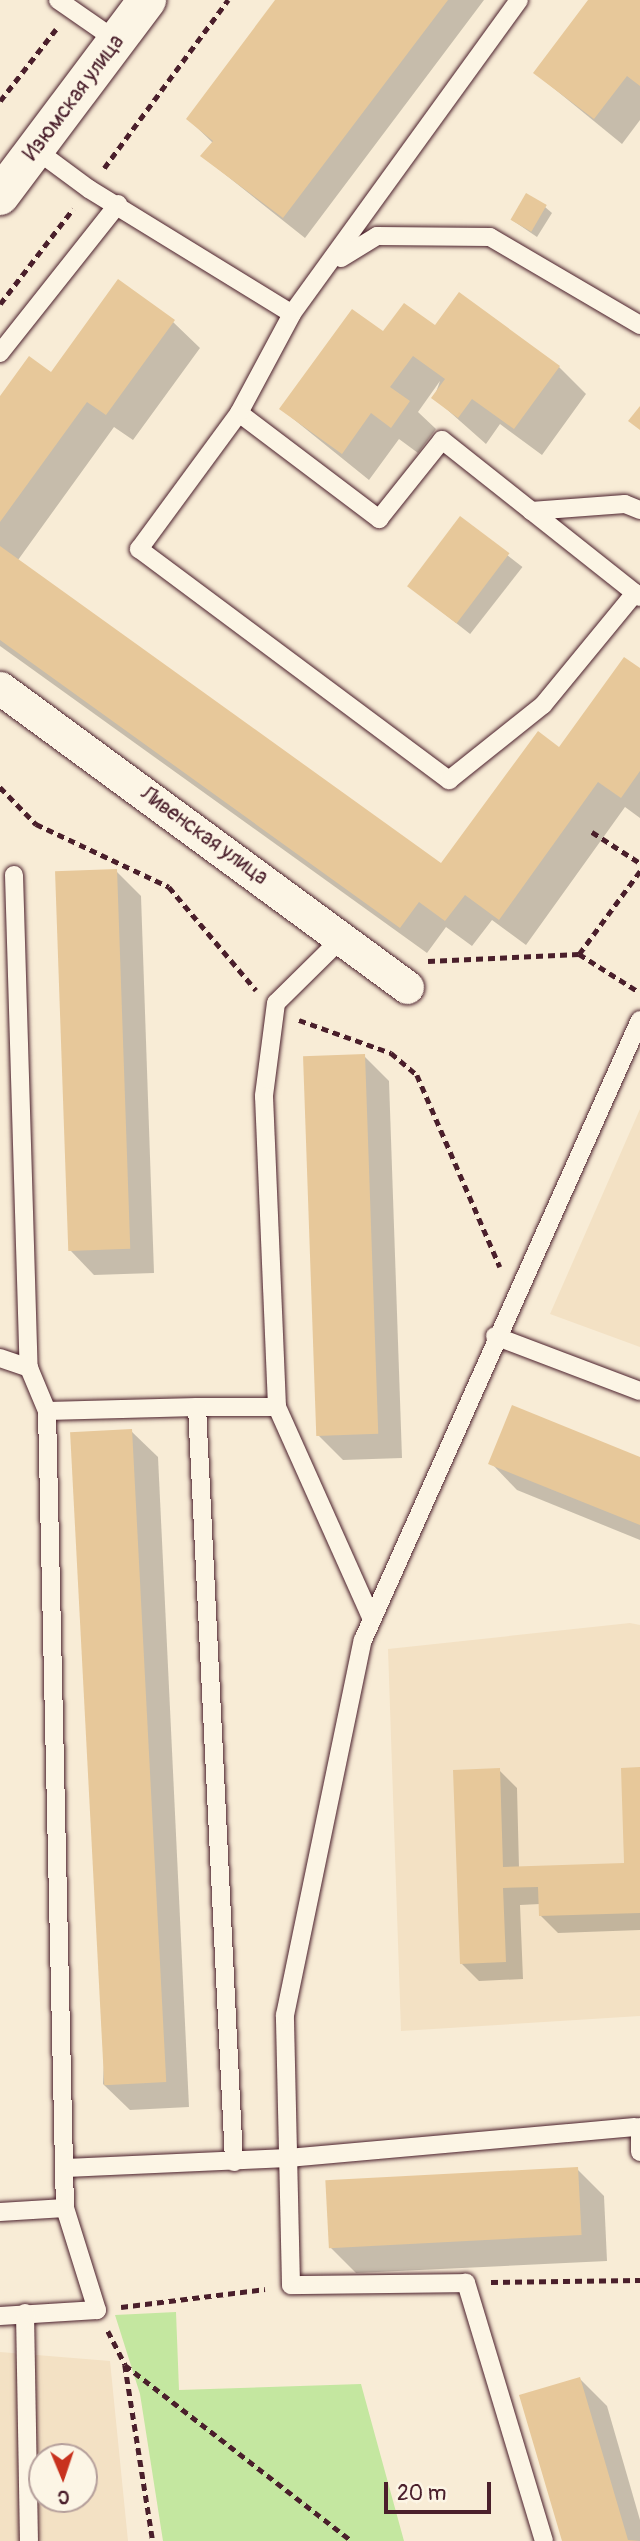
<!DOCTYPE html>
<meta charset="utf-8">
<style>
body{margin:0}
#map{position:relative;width:640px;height:2541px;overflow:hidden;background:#f8ecd6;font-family:Pangolin,sans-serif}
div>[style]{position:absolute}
.built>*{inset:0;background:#f3e1c4}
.green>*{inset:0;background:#c4e7a0}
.shadow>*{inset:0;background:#0003;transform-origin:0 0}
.building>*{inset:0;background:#e7c89a;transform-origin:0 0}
.path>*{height:4.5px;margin-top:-2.25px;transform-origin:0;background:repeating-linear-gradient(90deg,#4a1f2b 0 7px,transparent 0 12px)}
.roads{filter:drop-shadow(0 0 2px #4a1f2b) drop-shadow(0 0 2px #4a1f2b)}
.lane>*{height:18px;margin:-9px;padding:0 9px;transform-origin:9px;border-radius:9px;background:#fcf5e5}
.street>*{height:33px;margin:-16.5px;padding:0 16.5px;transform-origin:16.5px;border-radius:16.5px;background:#fcf5e5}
.secondary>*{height:38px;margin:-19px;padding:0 19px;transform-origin:19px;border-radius:19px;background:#fcf5e5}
span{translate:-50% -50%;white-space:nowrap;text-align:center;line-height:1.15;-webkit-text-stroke:5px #fcf5e5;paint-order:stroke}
.street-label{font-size:21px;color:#4a1f2b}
.north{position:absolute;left:28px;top:2443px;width:70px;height:70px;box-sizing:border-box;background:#fcf5e5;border:2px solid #b59f9b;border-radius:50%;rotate:178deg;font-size:19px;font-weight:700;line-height:28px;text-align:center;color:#4a1f2b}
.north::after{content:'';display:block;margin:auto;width:24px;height:32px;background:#c8321e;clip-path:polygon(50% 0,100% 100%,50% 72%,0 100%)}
.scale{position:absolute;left:384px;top:2482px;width:107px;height:32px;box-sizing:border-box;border:4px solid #4a1f2b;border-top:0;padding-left:9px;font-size:21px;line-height:24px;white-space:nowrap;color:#4a1f2b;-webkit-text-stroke:5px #fcf5e5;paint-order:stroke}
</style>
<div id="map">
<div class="built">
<i style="clip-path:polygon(640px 1109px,640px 1347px,550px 1314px)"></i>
<i style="clip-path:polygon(630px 1623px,640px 1625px,640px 2016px,401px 2031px,388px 1649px)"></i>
<i style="clip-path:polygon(evenodd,0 2352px,110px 2361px,128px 2541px,0 2541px,0 2352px,42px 2457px,84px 2457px,84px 2499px,42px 2499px,42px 2457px)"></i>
</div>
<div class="green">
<i style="clip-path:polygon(176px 2312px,179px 2390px,361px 2384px,404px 2541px,163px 2541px,140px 2394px,115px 2315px)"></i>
</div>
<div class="shadow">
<i style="clip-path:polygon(277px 0,484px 0,305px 238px,202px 156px,213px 143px,188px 119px)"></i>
<i style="clip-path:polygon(590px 0,640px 0,640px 120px,622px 144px,535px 73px)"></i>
<i style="clip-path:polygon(545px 207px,552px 213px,537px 237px,512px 220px)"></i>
<i style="clip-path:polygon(173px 322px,200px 348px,133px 440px,114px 427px,18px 560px,442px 866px,640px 670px,640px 818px,625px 807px,526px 945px,492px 920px,472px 946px,446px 927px,427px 953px,0 646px,0 399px)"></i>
<i style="clip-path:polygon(435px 327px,559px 367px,586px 394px,542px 455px,500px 424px,486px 444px,434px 398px,440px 381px,418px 412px,436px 429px,418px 453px,399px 439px,369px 480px,281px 409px,383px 333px)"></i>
<i style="left:461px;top:519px;width:78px;height:85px;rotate:38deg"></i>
<i style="clip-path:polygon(116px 871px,141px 896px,154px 1273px,94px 1275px,70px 1250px)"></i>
<i style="clip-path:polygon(364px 1056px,389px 1081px,402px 1458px,343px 1460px,318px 1435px)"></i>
<i style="clip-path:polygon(131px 1431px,158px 1457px,189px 2107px,130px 2110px,103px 2084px)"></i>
<i style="clip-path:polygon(640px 1459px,640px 1540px,517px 1490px,491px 1463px)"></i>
<i style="clip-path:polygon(640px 1769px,640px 1930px,558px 1933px,540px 1915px,540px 1904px,520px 1905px,523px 1979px,479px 1981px,461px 1963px,499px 1770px,517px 1788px,519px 1868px,626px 1865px)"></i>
<i style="clip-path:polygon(577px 2169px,604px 2196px,607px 2261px,356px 2273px,330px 2247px)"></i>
<i style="clip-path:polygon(580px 2379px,607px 2406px,640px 2520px,640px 2541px,563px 2541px)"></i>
</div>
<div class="building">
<i style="clip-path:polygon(275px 0,448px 0,283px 218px,200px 156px,213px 141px,186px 119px)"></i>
<i style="clip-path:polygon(588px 0,640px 0,640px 86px,627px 76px,594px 119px,533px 73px)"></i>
<i style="left:526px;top:193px;width:24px;height:31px;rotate:30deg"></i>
<i style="clip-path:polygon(118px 279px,175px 320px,106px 415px,87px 402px,0 522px,0 396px,29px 356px,51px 372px)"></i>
<i style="clip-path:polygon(459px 292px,560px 366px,514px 429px,472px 399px,458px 418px,431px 398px,445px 379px,413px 356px,390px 387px,410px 401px,391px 428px,371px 413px,342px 454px,279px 409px,352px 309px,383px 331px,404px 303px,435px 325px)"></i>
<i style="clip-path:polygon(640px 406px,640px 430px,628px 421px)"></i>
<i style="left:460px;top:516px;width:62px;height:88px;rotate:37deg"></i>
<i style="clip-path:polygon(0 546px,441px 863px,538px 731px,559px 747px,624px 657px,640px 668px,640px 771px,621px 798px,598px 782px,499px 920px,465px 895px,445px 921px,419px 902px,400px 928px,0 640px)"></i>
<i style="left:117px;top:869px;width:380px;height:62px;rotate:88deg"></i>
<i style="left:365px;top:1054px;width:380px;height:62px;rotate:88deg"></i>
<i style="clip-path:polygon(512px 1405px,640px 1457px,640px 1525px,488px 1464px)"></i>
<i style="left:132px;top:1429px;width:654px;height:62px;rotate:87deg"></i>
<i style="clip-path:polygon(640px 1767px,640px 1913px,539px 1916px,538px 1887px,503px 1888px,506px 1962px,460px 1964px,453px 1770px,500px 1768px,503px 1867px,624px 1863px,621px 1768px)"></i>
<i style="left:578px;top:2167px;width:68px;height:253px;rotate:87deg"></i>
<i style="clip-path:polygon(580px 2377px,628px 2540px,640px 2541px,562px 2541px,519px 2395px)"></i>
</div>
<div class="path">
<i style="left:0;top:101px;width:91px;rotate:-52.1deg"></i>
<i style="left:104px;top:168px;width:209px;rotate:-53.6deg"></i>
<i style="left:0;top:304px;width:120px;rotate:-52.5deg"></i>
<i style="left:0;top:787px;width:52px;rotate:45.8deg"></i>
<i style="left:36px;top:824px;width:147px;rotate:25.3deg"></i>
<i style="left:169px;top:887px;width:135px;rotate:49.8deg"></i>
<i style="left:592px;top:832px;width:57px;rotate:32.9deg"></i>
<i style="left:579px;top:954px;width:103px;rotate:-53.7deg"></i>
<i style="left:428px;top:961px;width:151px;rotate:-2.7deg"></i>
<i style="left:579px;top:954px;width:71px;rotate:32.3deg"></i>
<i style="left:299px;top:1020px;width:98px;rotate:19.7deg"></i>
<i style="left:391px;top:1053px;width:34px;rotate:40deg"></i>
<i style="left:417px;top:1075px;width:209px;rotate:66.6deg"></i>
<i style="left:491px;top:2282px;width:149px;rotate:-0.8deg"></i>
<i style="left:121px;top:2307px;width:145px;rotate:-7.1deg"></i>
<i style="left:108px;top:2331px;width:38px;rotate:63deg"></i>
<i style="left:125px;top:2365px;width:178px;rotate:81deg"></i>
<i style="left:125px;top:2365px;width:287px;rotate:37.8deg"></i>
</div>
<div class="roads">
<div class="lane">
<i style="left:58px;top:0;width:72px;rotate:34.8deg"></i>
<i style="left:519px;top:0;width:387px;rotate:125.9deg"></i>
<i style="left:292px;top:314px;width:112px;rotate:118.2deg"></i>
<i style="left:239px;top:413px;width:176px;rotate:37.1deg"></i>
<i style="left:379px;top:519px;width:101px;rotate:-51.4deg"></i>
<i style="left:442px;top:440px;width:253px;rotate:38.4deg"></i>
<i style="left:35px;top:149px;width:67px;rotate:36.5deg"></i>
<i style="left:89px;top:189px;width:238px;rotate:31.6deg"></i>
<i style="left:341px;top:258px;width:42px;rotate:-31.4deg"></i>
<i style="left:377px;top:236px;width:113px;rotate:0.5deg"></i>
<i style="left:490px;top:237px;width:174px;rotate:30.4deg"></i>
<i style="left:0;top:353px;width:190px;rotate:-51.6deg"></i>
<i style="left:239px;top:413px;width:169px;rotate:126.3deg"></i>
<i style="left:139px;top:549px;width:387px;rotate:36.7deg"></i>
<i style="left:449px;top:780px;width:120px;rotate:-38.6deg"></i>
<i style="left:543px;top:705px;width:145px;rotate:-50.6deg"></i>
<i style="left:531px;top:511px;width:94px;rotate:-4.3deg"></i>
<i style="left:625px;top:504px;width:16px;rotate:22deg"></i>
<i style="left:14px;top:875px;width:493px;rotate:88.3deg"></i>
<i style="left:343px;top:937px;width:94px;rotate:135.4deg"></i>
<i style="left:276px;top:1003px;width:94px;rotate:97.4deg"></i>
<i style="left:264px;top:1096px;width:311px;rotate:87.6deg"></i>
<i style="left:277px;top:1407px;width:232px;rotate:65.9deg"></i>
<i style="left:495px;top:1336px;width:155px;rotate:20.8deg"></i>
<i style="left:0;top:1358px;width:31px;rotate:19deg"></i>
<i style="left:29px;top:1368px;width:47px;rotate:67.3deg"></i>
<i style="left:47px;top:1411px;width:797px;rotate:88.71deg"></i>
<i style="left:65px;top:2208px;width:107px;rotate:72.6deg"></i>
<i style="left:97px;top:2310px;width:97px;rotate:176.5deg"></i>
<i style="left:197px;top:1407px;width:80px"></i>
<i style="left:47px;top:1411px;width:150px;rotate:-1.5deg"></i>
<i style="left:197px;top:1407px;width:756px;rotate:87.19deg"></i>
<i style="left:640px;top:2127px;width:25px;rotate:90deg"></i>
<i style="left:66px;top:2168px;width:222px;rotate:-2.6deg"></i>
<i style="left:288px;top:2158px;width:348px;rotate:-5.1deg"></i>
<i style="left:0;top:2212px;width:65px;rotate:-3.5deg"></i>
<i style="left:25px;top:2313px;width:228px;rotate:89deg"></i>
<i style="left:544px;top:2541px;width:270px;rotate:-106.8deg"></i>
<i style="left:466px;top:2283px;width:175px;rotate:179.3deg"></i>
<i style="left:291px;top:2285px;width:270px;rotate:-91.3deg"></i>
<i style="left:285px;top:2015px;width:383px;rotate:-78.3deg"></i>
<i style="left:363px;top:1640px;width:679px;rotate:-65.93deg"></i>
</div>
<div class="street">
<i style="left:0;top:688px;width:505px;rotate:36.3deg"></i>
</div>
<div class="secondary">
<i style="left:0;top:196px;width:245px;rotate:-53.1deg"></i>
</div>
</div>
<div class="street-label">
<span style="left:74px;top:98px;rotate:-53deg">Изюмская улица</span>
<span style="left:204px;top:836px;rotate:36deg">Ливенская улица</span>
</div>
<div class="north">С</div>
<div class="scale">20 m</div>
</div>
